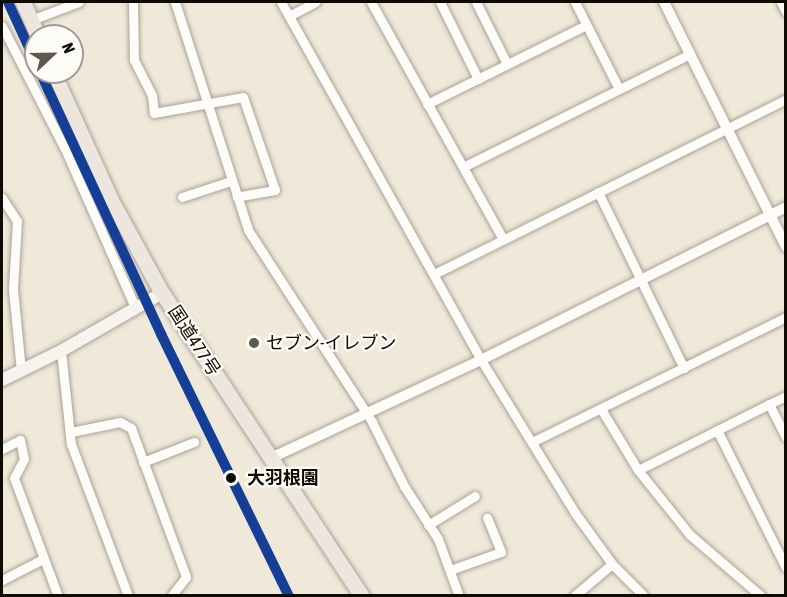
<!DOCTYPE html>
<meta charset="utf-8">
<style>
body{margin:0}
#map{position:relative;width:787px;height:597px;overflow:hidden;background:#f0e9d9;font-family:"Asap Condensed","Noto Sans JP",sans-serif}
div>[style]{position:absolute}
.roads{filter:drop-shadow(0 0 2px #a9a498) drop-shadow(0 0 2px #a9a498)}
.minor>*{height:9px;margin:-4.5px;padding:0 4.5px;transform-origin:4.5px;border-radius:4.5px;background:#fdfcf9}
.tertiary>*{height:10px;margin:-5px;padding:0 5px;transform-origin:5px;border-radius:5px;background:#fdfcf9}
.secondary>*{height:12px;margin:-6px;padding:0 6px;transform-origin:6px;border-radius:6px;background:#f7f4ef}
.trunk>*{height:15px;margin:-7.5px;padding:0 7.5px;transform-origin:7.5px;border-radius:7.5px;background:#ede6de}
.rail-1>*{height:10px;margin:-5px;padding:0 5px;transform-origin:5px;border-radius:5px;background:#153f97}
.dots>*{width:16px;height:16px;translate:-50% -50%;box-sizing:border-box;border:3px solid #fdfbf5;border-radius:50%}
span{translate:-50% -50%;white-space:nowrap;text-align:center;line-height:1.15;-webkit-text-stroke:4.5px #fdfbf5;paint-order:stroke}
.street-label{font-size:18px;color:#0f0b03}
.poi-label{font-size:18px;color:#0f0b03}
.left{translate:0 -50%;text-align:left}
.stop-label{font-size:18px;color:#0f0b03;font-weight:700}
.frame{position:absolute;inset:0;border:3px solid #0f0b03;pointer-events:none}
.north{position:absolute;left:24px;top:24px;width:60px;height:60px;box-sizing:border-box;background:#fdfbf5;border:2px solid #9e9b94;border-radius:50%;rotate:68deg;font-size:16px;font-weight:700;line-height:24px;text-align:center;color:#0f0b03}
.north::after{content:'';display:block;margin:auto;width:21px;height:27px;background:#5e594e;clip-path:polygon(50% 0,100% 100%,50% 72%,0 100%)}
</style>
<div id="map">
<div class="roads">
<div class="minor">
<i style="left:133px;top:2px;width:58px;rotate:89deg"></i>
<i style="left:134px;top:60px;width:39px;rotate:63deg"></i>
<i style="left:152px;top:95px;width:18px;rotate:84deg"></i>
<i style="left:154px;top:113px;width:90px;rotate:-10.2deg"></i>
<i style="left:243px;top:97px;width:98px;rotate:71deg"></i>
<i style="left:275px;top:190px;width:39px;rotate:170deg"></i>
<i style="left:175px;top:2px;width:239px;rotate:72.2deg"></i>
<i style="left:248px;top:230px;width:229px;rotate:57.1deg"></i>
<i style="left:372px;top:422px;width:72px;rotate:63.4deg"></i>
<i style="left:404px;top:486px;width:63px;rotate:57.3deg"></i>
<i style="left:438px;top:539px;width:61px;rotate:69.8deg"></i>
<i style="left:281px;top:2px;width:410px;rotate:60.8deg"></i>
<i style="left:481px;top:360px;width:180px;rotate:58.4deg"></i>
<i style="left:575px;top:513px;width:63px;rotate:54deg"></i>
<i style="left:612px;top:564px;width:45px;rotate:45deg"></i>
<i style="left:371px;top:2px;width:271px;rotate:60.9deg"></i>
<i style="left:440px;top:2px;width:86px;rotate:63.7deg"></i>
<i style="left:476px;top:2px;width:69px;rotate:63.4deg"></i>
<i style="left:575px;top:2px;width:97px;rotate:63.2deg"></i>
<i style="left:781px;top:2px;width:11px;rotate:63deg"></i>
<i style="left:289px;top:16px;width:30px;rotate:-28deg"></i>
<i style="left:31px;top:20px;width:51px;rotate:-20.6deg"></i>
<i style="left:2px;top:26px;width:138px;rotate:62.9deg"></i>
<i style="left:65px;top:149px;width:173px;rotate:66.1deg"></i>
<i style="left:427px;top:104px;width:178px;rotate:-26.4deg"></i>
<i style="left:463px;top:167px;width:254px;rotate:-26.5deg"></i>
<i style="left:598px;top:192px;width:196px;rotate:64deg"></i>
<i style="left:182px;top:197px;width:52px;rotate:-18.1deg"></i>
<i style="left:2px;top:198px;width:27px;rotate:57deg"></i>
<i style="left:17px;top:221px;width:68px;rotate:93.4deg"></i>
<i style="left:13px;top:289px;width:81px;rotate:84.4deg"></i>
<i style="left:434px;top:274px;width:393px;rotate:-26.4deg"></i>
<i style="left:61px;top:351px;width:94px;rotate:83.9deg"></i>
<i style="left:71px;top:444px;width:162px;rotate:69.4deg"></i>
<i style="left:769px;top:404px;width:19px;rotate:-25deg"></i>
<i style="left:601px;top:409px;width:71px;rotate:58.8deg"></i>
<i style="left:717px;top:430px;width:154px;rotate:63.4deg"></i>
<i style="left:71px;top:432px;width:50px;rotate:-11.5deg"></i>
<i style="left:120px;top:422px;width:13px;rotate:29deg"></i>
<i style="left:131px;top:428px;width:159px;rotate:69.7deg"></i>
<i style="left:186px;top:577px;width:24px;rotate:128deg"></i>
<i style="left:532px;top:442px;width:283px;rotate:-26.2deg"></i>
<i style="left:2px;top:449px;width:20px;rotate:-27deg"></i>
<i style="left:20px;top:440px;width:19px;rotate:78deg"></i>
<i style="left:24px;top:459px;width:21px;rotate:118deg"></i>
<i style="left:14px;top:478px;width:126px;rotate:69.6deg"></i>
<i style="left:143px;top:462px;width:55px;rotate:-21.4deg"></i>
<i style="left:428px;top:525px;width:55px;rotate:-31.7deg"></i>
<i style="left:450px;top:570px;width:54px;rotate:-19.4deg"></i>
<i style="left:501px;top:552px;width:37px;rotate:-112deg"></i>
<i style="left:2px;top:580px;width:46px;rotate:-27.1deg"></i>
<i style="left:574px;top:596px;width:50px;rotate:-40.1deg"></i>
<i style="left:761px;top:596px;width:94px;rotate:-139.3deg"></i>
<i style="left:690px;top:535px;width:83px;rotate:-128.7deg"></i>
<i style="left:638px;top:470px;width:147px;rotate:-26.7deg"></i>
<i style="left:769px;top:404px;width:37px;rotate:63deg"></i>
</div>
<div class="tertiary">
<i style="left:664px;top:2px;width:274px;rotate:63.5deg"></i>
<i style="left:271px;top:458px;width:232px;rotate:-25deg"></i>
<i style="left:481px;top:360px;width:341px;rotate:-26.6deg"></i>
</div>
<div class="secondary">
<i style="left:2px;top:380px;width:66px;rotate:-26.2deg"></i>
<i style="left:61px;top:351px;width:116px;rotate:-29.9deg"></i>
</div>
<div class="trunk">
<i style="left:23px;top:2px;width:37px;rotate:66deg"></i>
<i style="left:53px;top:72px;width:141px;rotate:65.6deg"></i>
<i style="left:111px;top:200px;width:106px;rotate:61.3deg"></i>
<i style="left:162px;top:293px;width:363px;rotate:56.6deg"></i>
</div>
</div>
<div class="rail-1">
<i style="left:8px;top:2px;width:67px;rotate:65.3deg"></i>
<i style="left:40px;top:72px;width:289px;rotate:65.2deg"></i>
<i style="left:161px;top:334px;width:292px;rotate:64deg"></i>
</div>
<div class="dots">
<i style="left:254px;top:343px;background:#5e594e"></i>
<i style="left:231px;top:478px;background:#0f0b03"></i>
</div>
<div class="street-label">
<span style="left:194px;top:341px;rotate:57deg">国道477号</span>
</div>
<div class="poi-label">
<span class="left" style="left:266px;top:343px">セブン-イレブン</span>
</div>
<div class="stop-label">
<span class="left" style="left:247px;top:478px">大羽根園</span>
</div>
<div class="frame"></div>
<div class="north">N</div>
</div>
